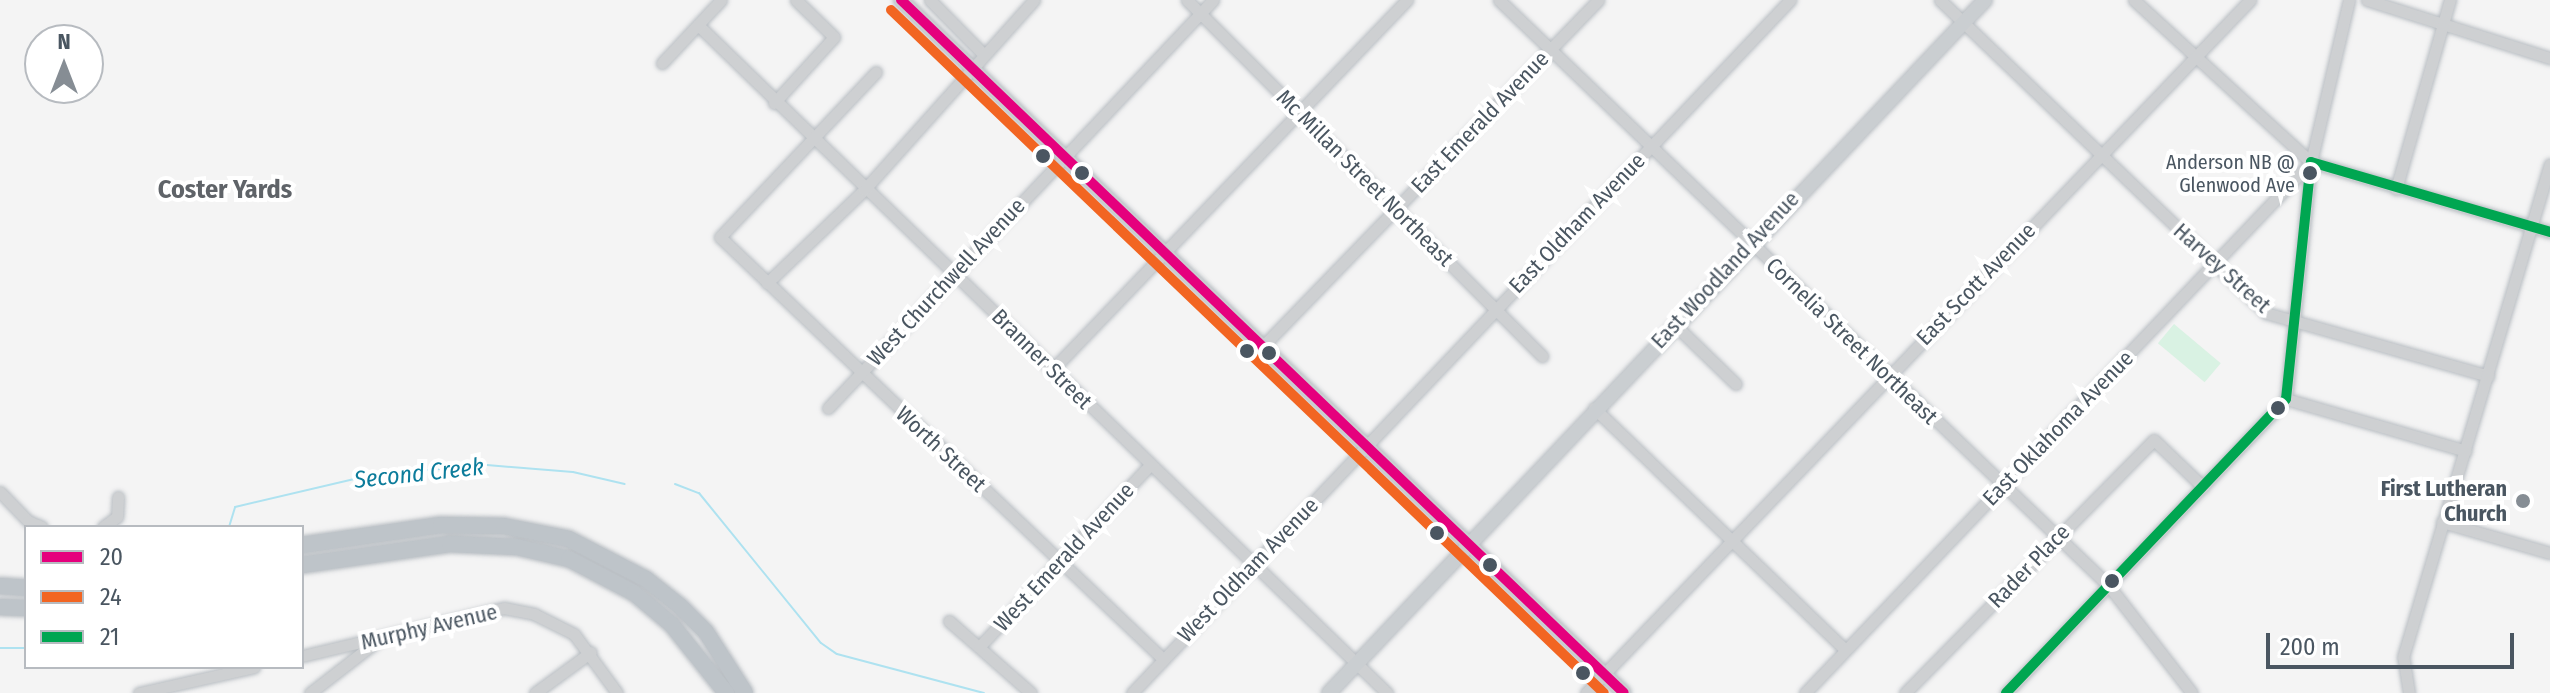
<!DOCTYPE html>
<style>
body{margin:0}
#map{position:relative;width:2550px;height:693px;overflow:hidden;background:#f4f4f4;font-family:"Fira Sans Condensed",sans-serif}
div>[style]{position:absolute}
.green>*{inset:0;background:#d9f2e3;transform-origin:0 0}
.stream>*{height:2px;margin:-1px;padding:0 1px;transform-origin:1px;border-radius:1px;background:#aee2f0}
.roads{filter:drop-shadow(0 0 2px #b9bec3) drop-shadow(0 0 2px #b9bec3)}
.minor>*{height:11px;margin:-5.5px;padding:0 5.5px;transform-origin:5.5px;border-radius:5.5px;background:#ced0d2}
.major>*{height:14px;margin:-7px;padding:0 7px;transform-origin:7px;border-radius:7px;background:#caced1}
.highway>*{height:16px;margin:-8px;padding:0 8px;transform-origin:8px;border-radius:8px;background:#bec4c9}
.bus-1>*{height:10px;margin:-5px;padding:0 5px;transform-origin:5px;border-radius:5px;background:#e5007d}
.bus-2>*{height:10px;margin:-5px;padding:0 5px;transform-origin:5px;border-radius:5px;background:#f26522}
.bus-3>*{height:10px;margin:-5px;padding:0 5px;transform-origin:5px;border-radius:5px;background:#00a651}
.dots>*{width:22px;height:22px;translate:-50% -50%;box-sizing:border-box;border:4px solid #fff;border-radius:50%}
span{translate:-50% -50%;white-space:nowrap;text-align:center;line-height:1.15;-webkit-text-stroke:8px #fff;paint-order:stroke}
.bus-label{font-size:20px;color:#4a5661}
.right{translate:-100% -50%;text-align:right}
.street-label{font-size:22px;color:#4a5661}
.poi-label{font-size:22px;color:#4a5661;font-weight:700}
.water-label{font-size:24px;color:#0c7c9b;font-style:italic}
.quarter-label{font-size:26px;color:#5f6368;font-weight:700}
.legend{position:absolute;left:24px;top:525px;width:280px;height:144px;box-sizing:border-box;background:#fff;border:2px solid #b7bbc0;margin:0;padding:10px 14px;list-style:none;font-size:24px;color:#4a5661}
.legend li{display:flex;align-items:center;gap:16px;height:40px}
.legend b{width:40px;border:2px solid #b7bbc0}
.north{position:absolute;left:24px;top:24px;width:80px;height:80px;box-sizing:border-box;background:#fff;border:2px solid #b7bbc0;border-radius:50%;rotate:0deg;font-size:22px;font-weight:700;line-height:32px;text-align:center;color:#4a5661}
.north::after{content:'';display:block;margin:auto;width:28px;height:36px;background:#868d94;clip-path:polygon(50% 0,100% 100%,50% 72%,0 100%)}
.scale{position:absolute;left:2266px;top:633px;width:248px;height:36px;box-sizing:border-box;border:4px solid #4a5661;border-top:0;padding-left:10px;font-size:24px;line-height:28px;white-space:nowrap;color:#4a5661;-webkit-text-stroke:6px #fff;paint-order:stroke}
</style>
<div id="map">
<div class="green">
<i style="left:2174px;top:324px;width:61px;height:25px;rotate:40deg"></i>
</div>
<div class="stream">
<i style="left:675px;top:484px;width:26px;rotate:21deg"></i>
<i style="left:699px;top:493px;width:193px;rotate:50.9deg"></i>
<i style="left:821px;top:643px;width:19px;rotate:35deg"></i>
<i style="left:837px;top:654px;width:152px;rotate:14.9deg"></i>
<i style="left:229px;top:527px;width:21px;rotate:-73deg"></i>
<i style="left:235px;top:507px;width:140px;rotate:-13.2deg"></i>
<i style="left:371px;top:475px;width:116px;rotate:-4.9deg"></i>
<i style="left:487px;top:465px;width:86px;rotate:4.7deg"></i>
<i style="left:573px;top:472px;width:53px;rotate:13deg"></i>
<i style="left:0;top:648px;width:26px"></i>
</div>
<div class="roads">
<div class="minor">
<i style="left:930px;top:0;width:74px;rotate:45.5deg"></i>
<i style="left:1187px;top:0;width:503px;rotate:45.08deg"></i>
<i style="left:1499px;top:0;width:846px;rotate:43.85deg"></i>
<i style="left:2109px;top:586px;width:135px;rotate:52.2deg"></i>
<i style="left:1940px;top:0;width:452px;rotate:43.8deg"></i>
<i style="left:2266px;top:313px;width:231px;rotate:15.8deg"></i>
<i style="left:2134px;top:0;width:240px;rotate:42.5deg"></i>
<i style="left:2311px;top:162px;width:249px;rotate:16.3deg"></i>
<i style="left:2367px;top:0;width:192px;rotate:17.6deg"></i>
<i style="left:698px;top:25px;width:960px;rotate:44.11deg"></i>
<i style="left:662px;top:63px;width:86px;rotate:-46.9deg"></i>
<i style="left:876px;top:72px;width:227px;rotate:133.4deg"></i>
<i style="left:720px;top:237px;width:612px;rotate:43.61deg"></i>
<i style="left:774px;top:103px;width:89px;rotate:-47.7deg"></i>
<i style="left:834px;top:37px;width:53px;rotate:-135.8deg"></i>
<i style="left:2396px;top:189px;width:197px;rotate:-74.1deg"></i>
<i style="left:767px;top:283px;width:134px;rotate:-43.8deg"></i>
<i style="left:864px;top:190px;width:255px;rotate:-48.2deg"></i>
<i style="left:1674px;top:324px;width:86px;rotate:44.1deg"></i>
<i style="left:1262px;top:347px;width:483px;rotate:-45.9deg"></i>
<i style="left:1052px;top:370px;width:513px;rotate:-46.19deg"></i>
<i style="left:2286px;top:399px;width:238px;rotate:-84deg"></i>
<i style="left:2311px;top:162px;width:166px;rotate:-76.8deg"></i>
<i style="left:2286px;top:399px;width:187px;rotate:16.1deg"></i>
<i style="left:828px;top:408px;width:561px;rotate:-46.66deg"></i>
<i style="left:1594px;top:408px;width:347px;rotate:43.9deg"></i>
<i style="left:0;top:492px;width:40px;rotate:46deg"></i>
<i style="left:28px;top:521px;width:15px;rotate:23deg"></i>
<i style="left:2442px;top:522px;width:112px;rotate:16deg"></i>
<i style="left:103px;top:527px;width:17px;rotate:-36deg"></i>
<i style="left:117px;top:517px;width:20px;rotate:-87deg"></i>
<i style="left:949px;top:621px;width:109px;rotate:41.3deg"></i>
<i style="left:979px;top:647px;width:248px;rotate:-46.8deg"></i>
<i style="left:302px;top:656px;width:208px;rotate:-13.4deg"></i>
<i style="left:504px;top:608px;width:31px;rotate:11deg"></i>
<i style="left:534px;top:614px;width:45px;rotate:26.6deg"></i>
<i style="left:574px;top:634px;width:73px;rotate:53.9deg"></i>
<i style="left:139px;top:693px;width:118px;rotate:-12.7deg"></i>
<i style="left:310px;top:693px;width:85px;rotate:-37.8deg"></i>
<i style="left:535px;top:693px;width:69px;rotate:-36.2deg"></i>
<i style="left:1132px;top:693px;width:956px;rotate:-46.48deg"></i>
<i style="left:1586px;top:693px;width:960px;rotate:-46.22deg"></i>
<i style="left:1805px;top:693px;width:733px;rotate:-46.38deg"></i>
<i style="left:1905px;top:693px;width:355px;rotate:-45.5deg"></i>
<i style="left:2154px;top:440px;width:68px;rotate:43.8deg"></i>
<i style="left:2006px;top:693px;width:406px;rotate:-46.4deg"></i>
<i style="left:2409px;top:693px;width:36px;rotate:-99deg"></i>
<i style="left:2403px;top:657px;width:514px;rotate:-73.4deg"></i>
</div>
<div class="major">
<i style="left:901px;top:0;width:1001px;rotate:43.79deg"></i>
<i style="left:1329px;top:693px;width:954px;rotate:-46.57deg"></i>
</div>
<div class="highway">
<i style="left:302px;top:545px;width:140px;rotate:-8.2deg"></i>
<i style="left:441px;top:525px;width:63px;rotate:0.9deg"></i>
<i style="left:504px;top:526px;width:66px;rotate:11.3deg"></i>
<i style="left:569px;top:539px;width:87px;rotate:27.5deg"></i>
<i style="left:646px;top:579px;width:43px;rotate:38.5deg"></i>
<i style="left:680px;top:606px;width:37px;rotate:45deg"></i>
<i style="left:706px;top:632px;width:72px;rotate:57.4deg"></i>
<i style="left:302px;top:565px;width:149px;rotate:-8.1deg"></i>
<i style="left:450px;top:544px;width:67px;rotate:2.6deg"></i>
<i style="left:517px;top:547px;width:53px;rotate:13deg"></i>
<i style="left:569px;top:559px;width:73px;rotate:27.6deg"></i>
<i style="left:634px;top:593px;width:50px;rotate:40.1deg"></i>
<i style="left:672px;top:625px;width:87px;rotate:51.5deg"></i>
<i style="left:0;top:586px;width:26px;rotate:4deg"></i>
<i style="left:0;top:607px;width:26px;rotate:2deg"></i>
</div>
</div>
<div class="bus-1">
<i style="left:901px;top:0;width:1001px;rotate:43.79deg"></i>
</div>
<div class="bus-2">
<i style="left:891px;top:10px;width:987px;rotate:43.77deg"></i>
</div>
<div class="bus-3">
<i style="left:2006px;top:693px;width:406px;rotate:-46.4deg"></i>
<i style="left:2286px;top:399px;width:238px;rotate:-84deg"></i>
<i style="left:2311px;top:162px;width:249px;rotate:16.3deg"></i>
</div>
<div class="dots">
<i style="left:1043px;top:156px;background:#4a5661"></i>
<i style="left:1082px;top:173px;background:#4a5661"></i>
<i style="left:2310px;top:173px;background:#4a5661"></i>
<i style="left:1247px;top:351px;background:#4a5661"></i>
<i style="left:1269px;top:353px;background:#4a5661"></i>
<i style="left:2278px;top:408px;background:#4a5661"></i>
<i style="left:2523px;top:501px;background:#868d94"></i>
<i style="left:1437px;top:533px;background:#4a5661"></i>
<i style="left:1490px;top:565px;background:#4a5661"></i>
<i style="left:2112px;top:581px;background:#4a5661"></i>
<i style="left:1583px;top:673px;background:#4a5661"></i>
</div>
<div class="bus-label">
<span class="right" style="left:2295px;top:174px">Anderson NB @<br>Glenwood Ave</span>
</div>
<div class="street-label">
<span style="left:1480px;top:122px;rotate:-46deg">East Emerald Avenue</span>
<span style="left:1365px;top:178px;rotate:45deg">Mc Millan Street Northeast</span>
<span style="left:1577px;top:223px;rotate:-46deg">East Oldham Avenue</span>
<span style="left:2222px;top:268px;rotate:42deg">Harvey Street</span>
<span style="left:1725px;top:270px;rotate:-47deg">East Woodland Avenue</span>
<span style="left:946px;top:282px;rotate:-47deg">West Churchwell Avenue</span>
<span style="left:1976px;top:284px;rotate:-46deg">East Scott Avenue</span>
<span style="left:1852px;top:341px;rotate:44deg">Cornelia Street Northeast</span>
<span style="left:1042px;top:359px;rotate:45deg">Branner Street</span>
<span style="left:2058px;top:428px;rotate:-46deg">East Oklahoma Avenue</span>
<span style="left:941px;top:449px;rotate:43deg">Worth Street</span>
<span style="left:1064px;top:557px;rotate:-47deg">West Emerald Avenue</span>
<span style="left:2029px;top:566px;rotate:-46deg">Rader Place</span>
<span style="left:1248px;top:570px;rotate:-46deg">West Oldham Avenue</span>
<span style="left:429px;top:627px;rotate:-13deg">Murphy Avenue</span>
</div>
<div class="poi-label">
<span class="right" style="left:2507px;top:501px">First Lutheran<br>Church</span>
</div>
<div class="water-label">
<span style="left:419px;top:474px;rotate:-6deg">Second Creek</span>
</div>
<div class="quarter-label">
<span style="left:225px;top:190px">Coster Yards</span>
</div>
<ul class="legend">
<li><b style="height:10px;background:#e5007d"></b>20</li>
<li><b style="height:10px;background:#f26522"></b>24</li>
<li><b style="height:10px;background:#00a651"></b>21</li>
</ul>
<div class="north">N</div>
<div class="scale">200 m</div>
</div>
